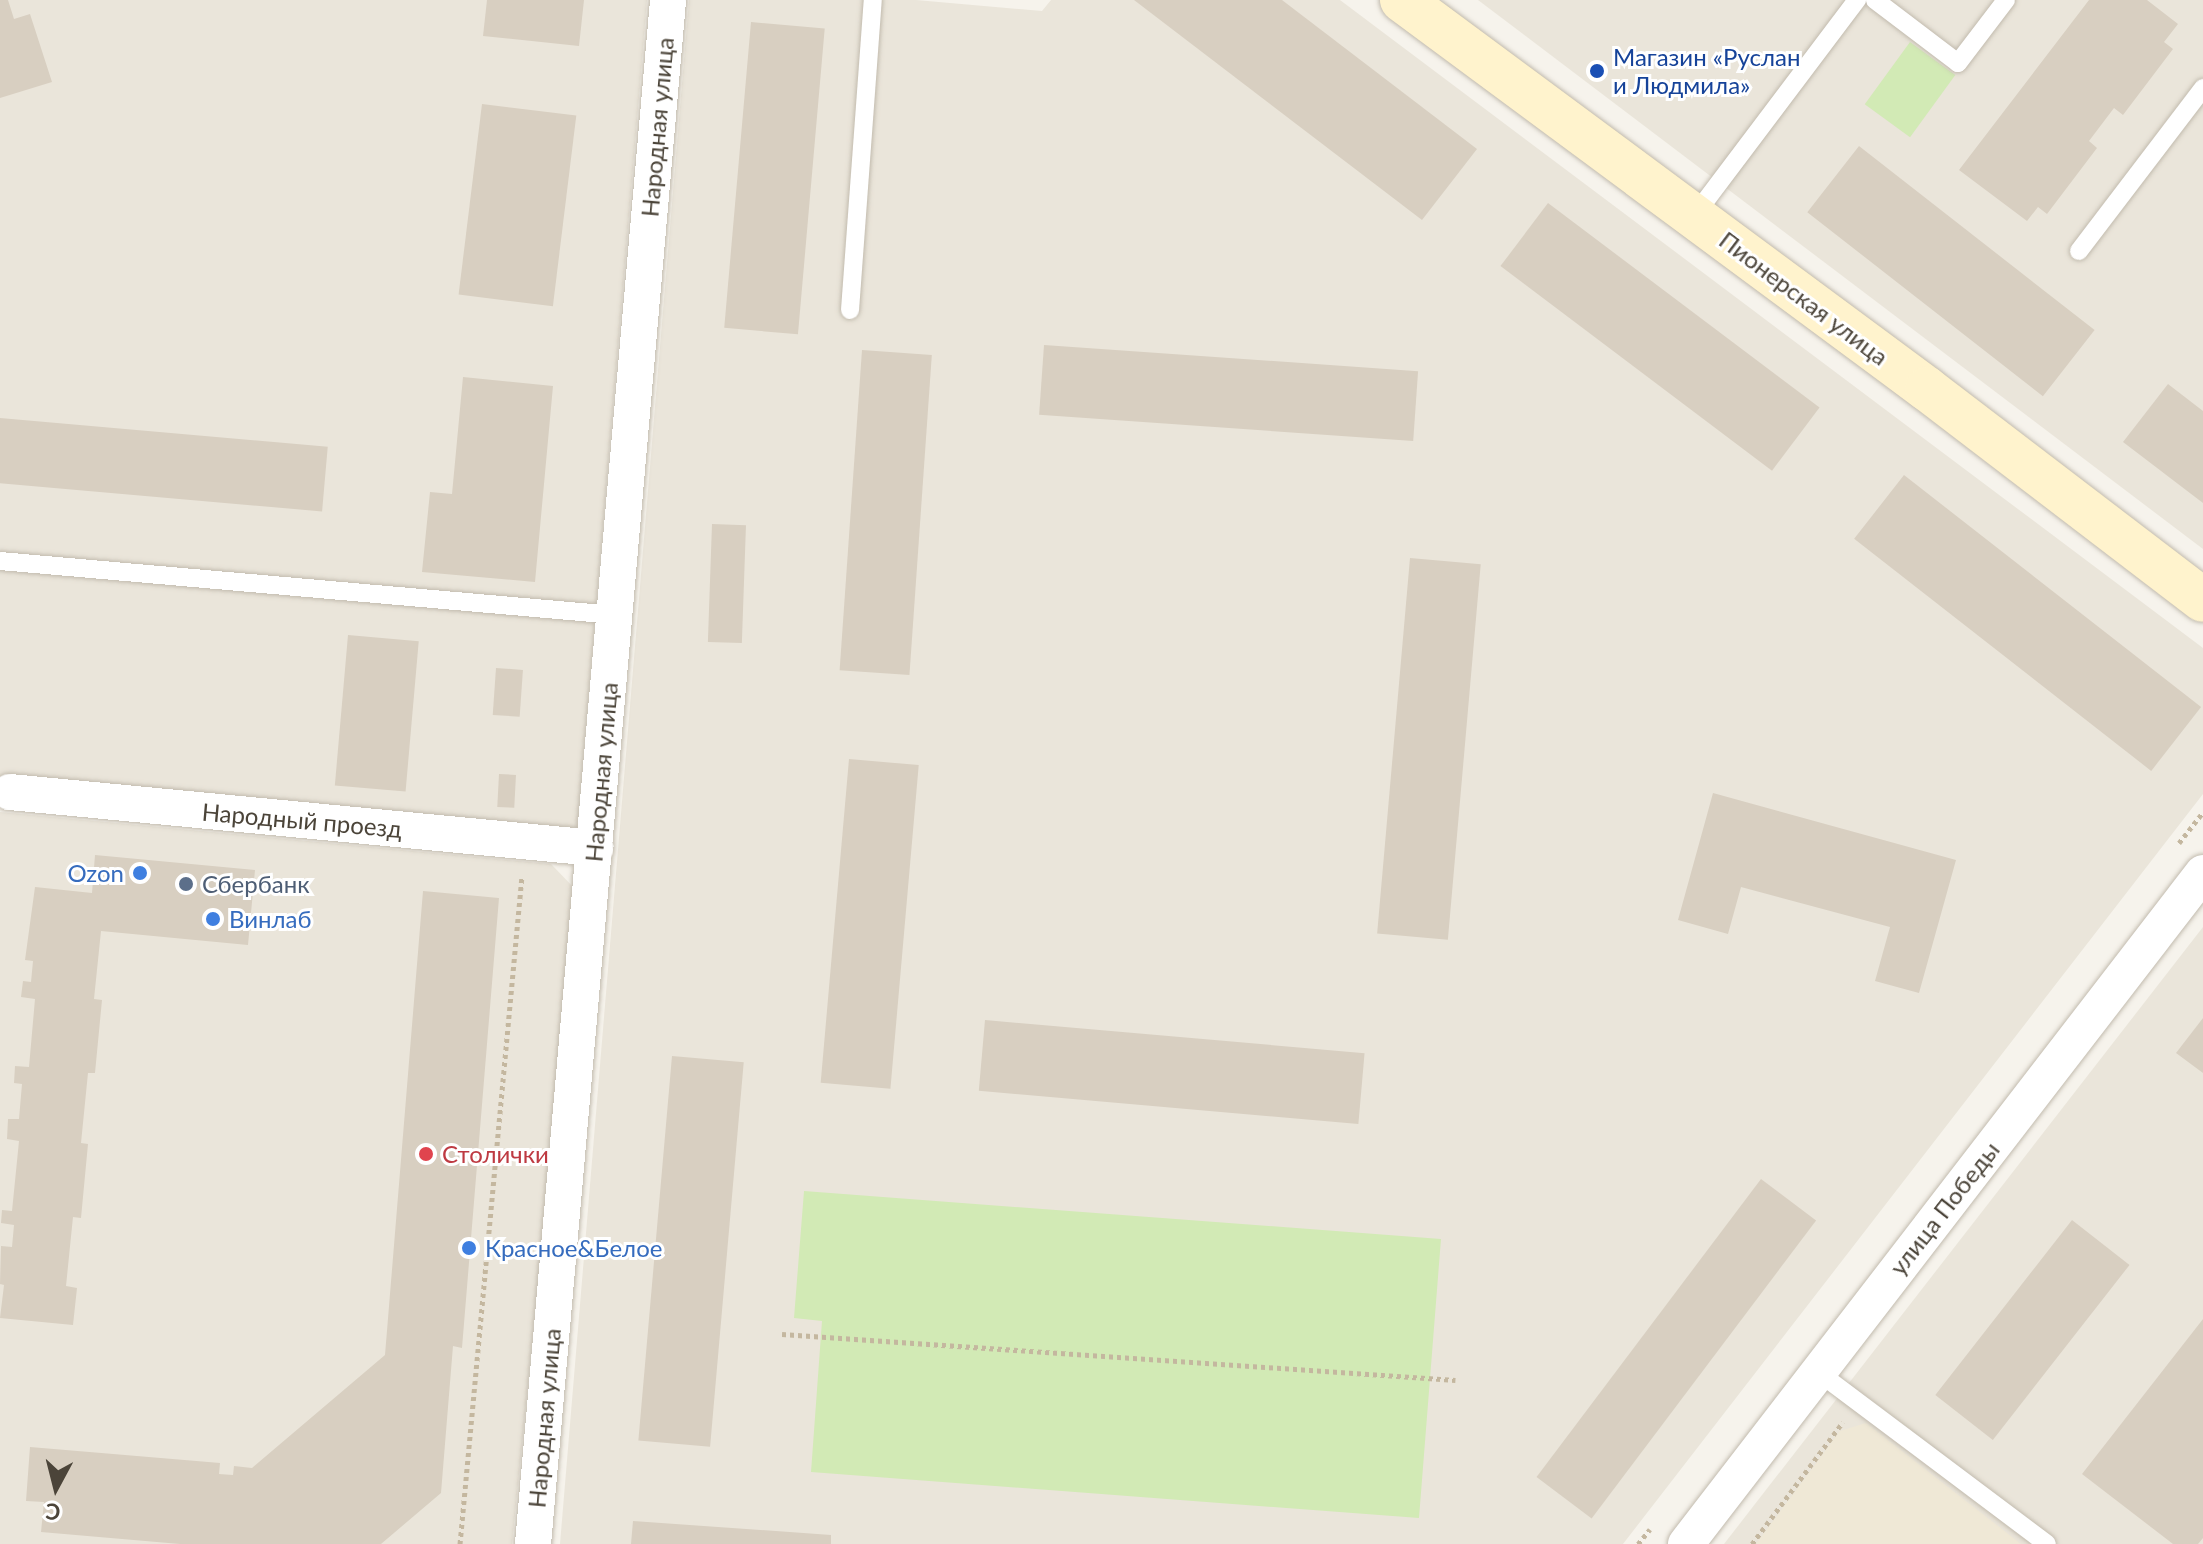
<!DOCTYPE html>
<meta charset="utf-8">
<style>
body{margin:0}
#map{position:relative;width:2203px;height:1544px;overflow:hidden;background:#f6f3ec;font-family:Lato,sans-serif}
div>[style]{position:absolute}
.residential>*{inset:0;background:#eae5da}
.education>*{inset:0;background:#efe8d6}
.green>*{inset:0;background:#d2eab5;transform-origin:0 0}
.building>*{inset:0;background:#d8cfc1;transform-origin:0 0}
.path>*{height:5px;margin-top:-2.5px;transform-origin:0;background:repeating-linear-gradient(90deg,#c4b79f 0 4px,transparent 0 8px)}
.roads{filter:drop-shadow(0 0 2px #c2bbae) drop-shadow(0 0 2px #c2bbae)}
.lane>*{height:18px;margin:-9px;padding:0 9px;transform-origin:9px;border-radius:9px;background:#fff}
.street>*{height:36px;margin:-18px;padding:0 18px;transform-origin:18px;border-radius:18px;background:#fff}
.secondary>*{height:44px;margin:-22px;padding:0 22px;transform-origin:22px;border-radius:22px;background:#fff3cd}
.dots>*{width:22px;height:22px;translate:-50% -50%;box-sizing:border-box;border:4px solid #fff;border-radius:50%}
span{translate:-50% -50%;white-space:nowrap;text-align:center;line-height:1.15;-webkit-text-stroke:6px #fff;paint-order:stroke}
.transit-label{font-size:24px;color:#164399}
.left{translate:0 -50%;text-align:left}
.street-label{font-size:24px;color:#4b4439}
.shop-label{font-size:24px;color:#366cbe}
.right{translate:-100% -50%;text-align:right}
.service-label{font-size:24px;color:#4e5e75}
.health-label{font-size:24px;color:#be3a42}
.north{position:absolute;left:16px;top:1448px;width:80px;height:80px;-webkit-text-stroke:6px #fff;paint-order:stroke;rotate:187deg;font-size:22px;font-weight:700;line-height:32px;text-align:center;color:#4b4439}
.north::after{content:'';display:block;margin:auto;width:28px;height:36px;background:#4b4439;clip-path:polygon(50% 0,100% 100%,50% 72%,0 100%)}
</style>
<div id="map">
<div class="residential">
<i style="clip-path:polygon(0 0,647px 0,577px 835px,0 779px)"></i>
<i style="clip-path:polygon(689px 0,916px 0,1042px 11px,1051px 0,1340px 0,2203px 648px,2203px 794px,1623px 1544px,560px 1544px)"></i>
<i style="clip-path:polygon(1478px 0,2203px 0,2203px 549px)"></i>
<i style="clip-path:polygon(0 812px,551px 864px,577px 891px,512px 1544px,0 1544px)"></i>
<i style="clip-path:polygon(2203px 927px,2203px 1544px,1724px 1544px)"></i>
</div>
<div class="education">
<i style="clip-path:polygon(1866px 1423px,2021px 1544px,1756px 1544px,1840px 1431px)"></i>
</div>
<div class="green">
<i style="left:1910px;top:42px;width:56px;height:77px;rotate:36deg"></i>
<i style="clip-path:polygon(804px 1191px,1441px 1239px,1419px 1518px,811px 1472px,822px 1321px,794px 1318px)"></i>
</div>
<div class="building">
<i style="clip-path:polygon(0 0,8px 0,14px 19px,30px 14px,52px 82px,0 98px)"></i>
<i style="clip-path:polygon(487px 0,584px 0,579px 46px,483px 36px)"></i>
<i style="clip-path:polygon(1134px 0,1282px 0,1477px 149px,1422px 220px)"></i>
<i style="clip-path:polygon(2089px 0,2147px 0,2178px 24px,2164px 42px,2173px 49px,2123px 115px,2114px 108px,2089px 141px,2097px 148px,2047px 214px,2038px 207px,2027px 221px,1959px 170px)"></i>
<i style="left:751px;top:22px;width:74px;height:307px;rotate:5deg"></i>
<i style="left:482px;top:104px;width:95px;height:192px;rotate:7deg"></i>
<i style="left:1859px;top:146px;width:299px;height:84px;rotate:38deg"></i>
<i style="left:1548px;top:203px;width:340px;height:79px;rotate:37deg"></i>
<i style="left:1044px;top:345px;width:375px;height:70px;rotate:4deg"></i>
<i style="left:862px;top:350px;width:70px;height:321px;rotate:4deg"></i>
<i style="clip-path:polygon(463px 377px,553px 386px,535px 582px,422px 572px,430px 492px,452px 494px)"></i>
<i style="clip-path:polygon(2168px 384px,2203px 411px,2203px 503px,2123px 442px)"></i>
<i style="left:0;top:418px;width:329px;height:65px;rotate:5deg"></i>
<i style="left:1904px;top:475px;width:377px;height:81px;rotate:38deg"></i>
<i style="left:712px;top:524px;width:34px;height:118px;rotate:2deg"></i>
<i style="left:1410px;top:558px;width:71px;height:377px;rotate:5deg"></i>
<i style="left:348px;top:635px;width:71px;height:151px;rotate:5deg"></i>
<i style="left:496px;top:668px;width:27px;height:47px;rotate:4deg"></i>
<i style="left:849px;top:759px;width:70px;height:325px;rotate:5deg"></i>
<i style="left:499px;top:774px;width:17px;height:33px;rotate:3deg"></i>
<i style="clip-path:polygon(1713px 793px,1956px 860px,1919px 993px,1875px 981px,1890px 927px,1741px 887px,1728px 934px,1678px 920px)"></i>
<i style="clip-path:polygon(95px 855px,255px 870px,248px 945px,101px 931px,94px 999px,102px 1000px,95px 1073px,88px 1073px,81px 1143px,88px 1144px,81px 1218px,73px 1217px,66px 1286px,77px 1288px,73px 1325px,0 1318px,4px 1285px,0 1284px,1px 1246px,12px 1247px,14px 1225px,1px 1223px,2px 1210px,12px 1211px,19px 1141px,7px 1139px,8px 1119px,19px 1119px,22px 1084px,14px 1083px,15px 1066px,29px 1067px,35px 999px,21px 997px,23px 981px,31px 982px,33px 961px,25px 960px,35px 887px,92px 893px)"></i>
<i style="clip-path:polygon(423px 891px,499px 898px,462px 1348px,453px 1346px,441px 1493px,381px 1544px,180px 1544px,41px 1532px,44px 1502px,26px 1501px,30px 1447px,220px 1463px,219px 1474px,233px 1475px,234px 1466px,252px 1468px,385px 1355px)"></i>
<i style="clip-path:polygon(2203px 1018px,2203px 1073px,2176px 1053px)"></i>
<i style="left:985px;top:1020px;width:381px;height:71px;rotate:5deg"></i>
<i style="left:672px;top:1056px;width:72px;height:386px;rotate:5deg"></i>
<i style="left:1761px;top:1179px;width:69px;height:373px;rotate:37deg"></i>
<i style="left:2072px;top:1220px;width:73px;height:222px;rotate:38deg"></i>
<i style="clip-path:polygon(2203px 1319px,2203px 1538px,2198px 1544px,2173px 1544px,2082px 1474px)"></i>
<i style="clip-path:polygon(633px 1521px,831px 1535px,831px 1544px,631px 1544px)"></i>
</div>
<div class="path">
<i style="left:2179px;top:843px;width:39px;rotate:-52deg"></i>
<i style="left:782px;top:1334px;width:675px;rotate:3.91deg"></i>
<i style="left:460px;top:1544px;width:671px;rotate:-84.7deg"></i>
<i style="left:1638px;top:1544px;width:19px;rotate:-51deg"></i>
<i style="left:1752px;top:1544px;width:152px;rotate:-53.3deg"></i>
</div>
<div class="roads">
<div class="lane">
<i style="left:1875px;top:0;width:104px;rotate:37.2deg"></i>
<i style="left:1958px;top:63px;width:79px;rotate:-52.7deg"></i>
<i style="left:1694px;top:216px;width:271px;rotate:-53deg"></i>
<i style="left:2079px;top:251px;width:205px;rotate:-52.7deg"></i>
<i style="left:850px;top:310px;width:311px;rotate:-85.8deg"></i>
<i style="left:0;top:561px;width:617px;rotate:5.02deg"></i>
<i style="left:1818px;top:1372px;width:286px;rotate:36.9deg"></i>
</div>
<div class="street">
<i style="left:10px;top:792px;width:588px;rotate:5.47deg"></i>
<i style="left:533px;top:1544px;width:1550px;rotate:-85deg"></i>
<i style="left:1686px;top:1544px;width:847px;rotate:-52.39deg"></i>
</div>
<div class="secondary">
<i style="left:1402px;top:0;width:653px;rotate:36.54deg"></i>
<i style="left:1927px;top:389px;width:347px;rotate:37.4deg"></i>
</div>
</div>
<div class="dots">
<i style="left:1597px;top:71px;background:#1a4fb4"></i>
<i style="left:140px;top:873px;background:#3f7fe0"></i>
<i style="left:186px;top:884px;background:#5c6f8a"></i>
<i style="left:213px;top:919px;background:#3f7fe0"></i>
<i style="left:426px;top:1154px;background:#e0444e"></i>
<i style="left:469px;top:1248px;background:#3f7fe0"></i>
</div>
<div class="transit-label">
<span class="left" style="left:1613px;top:71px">Магазин «Руслан<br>и Людмила»</span>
</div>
<div class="street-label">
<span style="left:657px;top:127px;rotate:-85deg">Народная улица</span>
<span style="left:1804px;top:298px;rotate:37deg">Пионерская улица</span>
<span style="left:601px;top:772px;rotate:-85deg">Народная улица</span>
<span style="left:302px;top:820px;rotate:5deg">Народный проезд</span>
<span style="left:1944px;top:1208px;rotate:-52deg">улица Победы</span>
<span style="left:544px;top:1418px;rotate:-85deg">Народная улица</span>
</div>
<div class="shop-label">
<span class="right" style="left:124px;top:873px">Ozon</span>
<span class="left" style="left:229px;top:919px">Винлаб</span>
<span class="left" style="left:485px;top:1248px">Красное&amp;Белое</span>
</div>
<div class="service-label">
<span class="left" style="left:202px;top:884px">Сбербанк</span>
</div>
<div class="health-label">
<span class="left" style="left:442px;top:1154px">Столички</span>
</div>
<div class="north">С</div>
</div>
